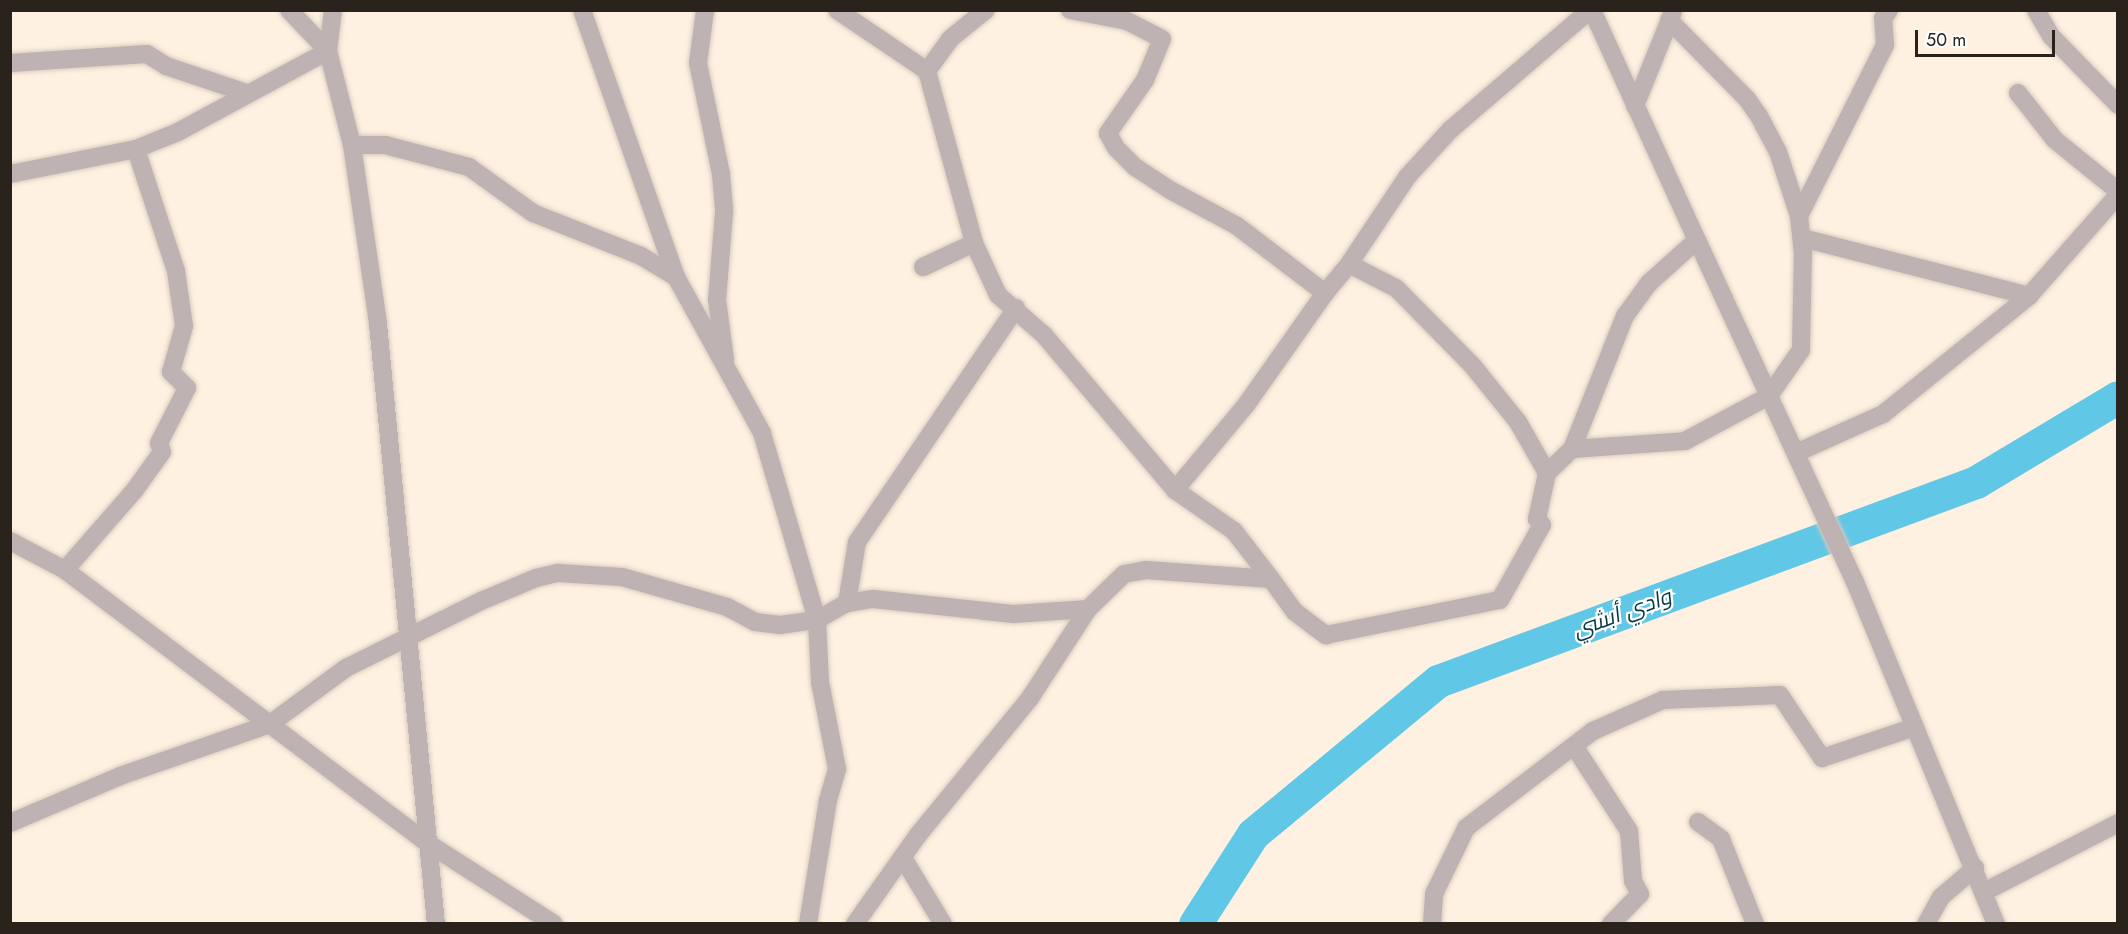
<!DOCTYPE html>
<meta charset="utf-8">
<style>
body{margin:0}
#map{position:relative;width:2128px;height:934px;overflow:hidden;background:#fef1e1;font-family:Jost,Cairo,sans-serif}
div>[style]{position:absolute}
.river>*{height:33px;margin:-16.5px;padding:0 16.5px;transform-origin:16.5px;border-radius:16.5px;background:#61c7e6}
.roads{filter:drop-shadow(0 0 2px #d8ccbe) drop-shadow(0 0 2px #d8ccbe)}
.minor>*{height:18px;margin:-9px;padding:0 9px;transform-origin:9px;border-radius:9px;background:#beb2b3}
span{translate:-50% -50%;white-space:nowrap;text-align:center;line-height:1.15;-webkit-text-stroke:4.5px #fff;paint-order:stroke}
.water-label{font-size:22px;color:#073945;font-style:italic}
.frame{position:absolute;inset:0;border:12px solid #29231c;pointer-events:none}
.scale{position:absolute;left:1915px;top:30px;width:140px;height:27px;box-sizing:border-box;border:3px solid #29231c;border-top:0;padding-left:8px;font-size:18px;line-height:21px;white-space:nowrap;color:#29231c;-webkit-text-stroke:4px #fff;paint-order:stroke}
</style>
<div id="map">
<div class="river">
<i style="left:1195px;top:924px;width:107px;rotate:-57.2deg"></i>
<i style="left:1253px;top:834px;width:240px;rotate:-39.6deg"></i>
<i style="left:1438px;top:681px;width:574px;rotate:-20.3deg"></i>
<i style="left:1976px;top:482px;width:165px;rotate:-30.9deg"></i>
</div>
<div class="roads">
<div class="minor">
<i style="left:289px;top:10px;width:57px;rotate:46.4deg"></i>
<i style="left:333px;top:10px;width:41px;rotate:97deg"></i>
<i style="left:328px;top:51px;width:97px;rotate:75.7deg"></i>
<i style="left:352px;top:145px;width:181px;rotate:81.7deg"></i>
<i style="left:378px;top:324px;width:603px;rotate:84.48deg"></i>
<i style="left:582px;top:10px;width:283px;rotate:70.6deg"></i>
<i style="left:705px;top:10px;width:53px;rotate:97.5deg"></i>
<i style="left:698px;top:63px;width:113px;rotate:78.3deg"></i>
<i style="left:721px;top:174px;width:38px;rotate:85deg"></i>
<i style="left:724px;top:212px;width:88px;rotate:94.5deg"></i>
<i style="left:717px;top:300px;width:60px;rotate:82.3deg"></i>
<i style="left:837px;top:10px;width:109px;rotate:34.1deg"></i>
<i style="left:927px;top:71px;width:178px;rotate:74.7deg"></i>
<i style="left:974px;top:243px;width:57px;rotate:65.2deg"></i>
<i style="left:998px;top:295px;width:61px;rotate:41deg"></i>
<i style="left:1044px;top:335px;width:203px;rotate:49.8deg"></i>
<i style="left:1175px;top:490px;width:72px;rotate:34.8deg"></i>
<i style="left:1234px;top:531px;width:61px;rotate:52.4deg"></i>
<i style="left:1070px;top:10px;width:58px;rotate:10.9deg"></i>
<i style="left:1127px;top:21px;width:39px;rotate:27deg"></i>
<i style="left:1162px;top:39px;width:44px;rotate:112.5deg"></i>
<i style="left:1145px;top:80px;width:65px;rotate:124.9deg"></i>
<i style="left:1108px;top:133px;width:17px;rotate:62deg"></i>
<i style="left:1116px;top:148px;width:27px;rotate:45deg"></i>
<i style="left:1135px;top:167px;width:42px;rotate:33.3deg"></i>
<i style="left:1170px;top:190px;width:76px;rotate:28.2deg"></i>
<i style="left:1237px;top:226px;width:111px;rotate:37.3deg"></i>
<i style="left:1325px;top:293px;width:137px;rotate:125.2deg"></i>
<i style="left:1246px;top:405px;width:111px;rotate:129.9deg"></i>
<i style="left:1592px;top:10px;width:253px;rotate:65.5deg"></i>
<i style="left:2036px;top:10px;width:30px;rotate:60deg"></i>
<i style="left:2051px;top:36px;width:96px;rotate:45.8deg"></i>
<i style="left:1669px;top:20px;width:111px;rotate:45.4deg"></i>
<i style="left:1747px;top:99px;width:21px;rotate:55deg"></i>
<i style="left:1759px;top:116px;width:41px;rotate:62.2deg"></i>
<i style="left:1778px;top:152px;width:67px;rotate:71.8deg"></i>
<i style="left:1799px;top:216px;width:36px;rotate:84deg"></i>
<i style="left:1803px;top:252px;width:98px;rotate:91.2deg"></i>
<i style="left:1801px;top:350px;width:56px;rotate:124.8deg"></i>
<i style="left:10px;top:63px;width:137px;rotate:-3.8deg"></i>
<i style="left:147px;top:54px;width:22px;rotate:32deg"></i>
<i style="left:166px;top:66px;width:84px;rotate:18.6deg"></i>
<i style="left:927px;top:71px;width:39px;rotate:-54deg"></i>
<i style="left:950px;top:39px;width:46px;rotate:-38.9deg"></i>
<i style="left:2018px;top:93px;width:60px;rotate:51.8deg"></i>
<i style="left:2055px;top:140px;width:81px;rotate:39deg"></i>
<i style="left:1635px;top:106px;width:101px;rotate:-68deg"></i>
<i style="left:352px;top:145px;width:33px"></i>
<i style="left:385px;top:145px;width:87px;rotate:14.7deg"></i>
<i style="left:469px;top:167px;width:79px;rotate:35.7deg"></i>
<i style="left:533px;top:213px;width:116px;rotate:21.7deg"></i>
<i style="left:641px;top:256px;width:41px;rotate:31deg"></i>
<i style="left:676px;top:277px;width:178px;rotate:61.1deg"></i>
<i style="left:762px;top:433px;width:195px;rotate:73.6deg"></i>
<i style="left:817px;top:620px;width:62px;rotate:87.2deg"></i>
<i style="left:820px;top:682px;width:89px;rotate:78.9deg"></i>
<i style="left:837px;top:769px;width:32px;rotate:106deg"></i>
<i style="left:828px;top:800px;width:126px;rotate:99.2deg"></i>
<i style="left:10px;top:174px;width:128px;rotate:-11.2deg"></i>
<i style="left:136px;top:149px;width:45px;rotate:-22deg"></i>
<i style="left:178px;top:132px;width:170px;rotate:-28.4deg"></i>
<i style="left:1799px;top:216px;width:191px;rotate:-63.3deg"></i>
<i style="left:1885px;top:45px;width:27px;rotate:-94deg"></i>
<i style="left:1883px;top:18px;width:10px;rotate:-53deg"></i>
<i style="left:1802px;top:238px;width:234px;rotate:14.3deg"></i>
<i style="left:1349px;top:264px;width:105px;rotate:-56.3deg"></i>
<i style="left:1407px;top:177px;width:64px;rotate:-47.5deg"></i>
<i style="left:1450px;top:130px;width:184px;rotate:-40.6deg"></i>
<i style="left:923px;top:267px;width:56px;rotate:-25.2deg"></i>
<i style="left:1325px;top:293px;width:38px;rotate:-50deg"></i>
<i style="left:1349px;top:264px;width:53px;rotate:27.1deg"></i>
<i style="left:1396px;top:288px;width:108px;rotate:45.4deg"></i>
<i style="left:1472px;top:365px;width:73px;rotate:51.1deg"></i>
<i style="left:1518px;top:422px;width:59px;rotate:60.4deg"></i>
<i style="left:1572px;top:449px;width:143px;rotate:-68.3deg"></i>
<i style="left:1625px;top:316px;width:41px;rotate:-54deg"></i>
<i style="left:1649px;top:283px;width:64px;rotate:-41.9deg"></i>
<i style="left:1697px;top:240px;width:172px;rotate:65.2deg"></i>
<i style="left:1798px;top:452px;width:93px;rotate:-24.1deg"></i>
<i style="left:1883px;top:414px;width:188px;rotate:-38.9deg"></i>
<i style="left:2029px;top:296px;width:135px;rotate:-48.6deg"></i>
<i style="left:10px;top:541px;width:62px;rotate:27.8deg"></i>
<i style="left:65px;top:570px;width:456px;rotate:37deg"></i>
<i style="left:429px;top:844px;width:148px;rotate:32.6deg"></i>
<i style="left:65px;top:570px;width:105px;rotate:-48.9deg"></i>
<i style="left:134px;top:491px;width:48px;rotate:-54.3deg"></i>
<i style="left:162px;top:452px;width:9px;rotate:-108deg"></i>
<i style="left:159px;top:443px;width:62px;rotate:-63deg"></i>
<i style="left:187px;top:388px;width:23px;rotate:-135deg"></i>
<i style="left:171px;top:372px;width:48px;rotate:-74.2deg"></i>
<i style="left:184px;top:326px;width:56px;rotate:-98.3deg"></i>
<i style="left:176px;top:271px;width:128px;rotate:-108.2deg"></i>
<i style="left:847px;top:603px;width:62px;rotate:-80.7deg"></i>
<i style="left:857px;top:542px;width:283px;rotate:-55.8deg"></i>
<i style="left:1574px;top:746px;width:101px;rotate:57.1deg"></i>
<i style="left:1629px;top:831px;width:50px;rotate:85.4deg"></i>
<i style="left:1633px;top:881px;width:15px;rotate:62deg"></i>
<i style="left:1640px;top:894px;width:42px;rotate:134deg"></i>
<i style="left:1698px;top:822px;width:29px;rotate:36deg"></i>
<i style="left:1721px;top:839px;width:92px;rotate:68.2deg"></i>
<i style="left:10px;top:823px;width:120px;rotate:-23.1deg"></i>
<i style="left:120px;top:776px;width:159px;rotate:-19.1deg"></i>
<i style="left:270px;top:724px;width:94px;rotate:-36.4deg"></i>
<i style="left:346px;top:668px;width:151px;rotate:-26.4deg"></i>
<i style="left:481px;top:601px;width:60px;rotate:-22.7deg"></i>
<i style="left:536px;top:578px;width:23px;rotate:-13deg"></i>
<i style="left:558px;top:573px;width:64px;rotate:3.6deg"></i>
<i style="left:622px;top:577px;width:109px;rotate:15.9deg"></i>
<i style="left:727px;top:607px;width:32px;rotate:28deg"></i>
<i style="left:755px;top:622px;width:25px;rotate:7deg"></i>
<i style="left:780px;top:625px;width:37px;rotate:-8deg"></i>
<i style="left:817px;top:620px;width:34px;rotate:-30deg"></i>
<i style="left:847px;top:603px;width:26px;rotate:-9deg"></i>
<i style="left:873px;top:599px;width:142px;rotate:6.1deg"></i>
<i style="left:1014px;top:614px;width:74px;rotate:-3.9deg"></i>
<i style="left:1088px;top:609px;width:50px;rotate:-44.2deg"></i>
<i style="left:1124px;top:574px;width:22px;rotate:-10deg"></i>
<i style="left:1146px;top:570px;width:125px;rotate:4.1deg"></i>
<i style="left:1271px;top:579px;width:41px;rotate:54deg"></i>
<i style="left:1295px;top:612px;width:39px;rotate:37deg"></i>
<i style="left:1326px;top:635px;width:177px;rotate:-11.4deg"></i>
<i style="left:1500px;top:600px;width:86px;rotate:-60.8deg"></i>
<i style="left:1542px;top:525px;width:8px;rotate:-130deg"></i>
<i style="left:1537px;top:519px;width:47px;rotate:-77.7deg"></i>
<i style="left:1547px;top:473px;width:35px;rotate:-44deg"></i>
<i style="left:1572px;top:449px;width:113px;rotate:-4deg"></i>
<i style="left:1685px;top:441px;width:95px;rotate:-28.2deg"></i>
<i style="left:1769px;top:396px;width:205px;rotate:65.2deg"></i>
<i style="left:1855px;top:582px;width:370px;rotate:67.6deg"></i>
<i style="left:903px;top:858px;width:77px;rotate:58.8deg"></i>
<i style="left:1984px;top:892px;width:151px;rotate:-27.2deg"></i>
<i style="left:855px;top:924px;width:109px;rotate:-54.7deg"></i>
<i style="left:918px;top:835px;width:177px;rotate:-50.7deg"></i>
<i style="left:1030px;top:698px;width:106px;rotate:-56.9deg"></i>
<i style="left:1432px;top:924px;width:30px;rotate:-86deg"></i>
<i style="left:1434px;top:894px;width:73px;rotate:-64.1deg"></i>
<i style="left:1466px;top:828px;width:160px;rotate:-37.4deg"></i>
<i style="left:1593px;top:731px;width:77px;rotate:-23.9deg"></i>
<i style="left:1663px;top:700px;width:117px;rotate:-2.4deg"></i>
<i style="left:1780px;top:695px;width:76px;rotate:56.3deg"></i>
<i style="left:1822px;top:758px;width:98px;rotate:-18.4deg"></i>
<i style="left:1926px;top:924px;width:31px;rotate:-61deg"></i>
<i style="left:1941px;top:897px;width:45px;rotate:-40.5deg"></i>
</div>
</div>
<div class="water-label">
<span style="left:1622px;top:613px;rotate:-20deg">وادي أبشي</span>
</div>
<div class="frame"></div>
<div class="scale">50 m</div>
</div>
